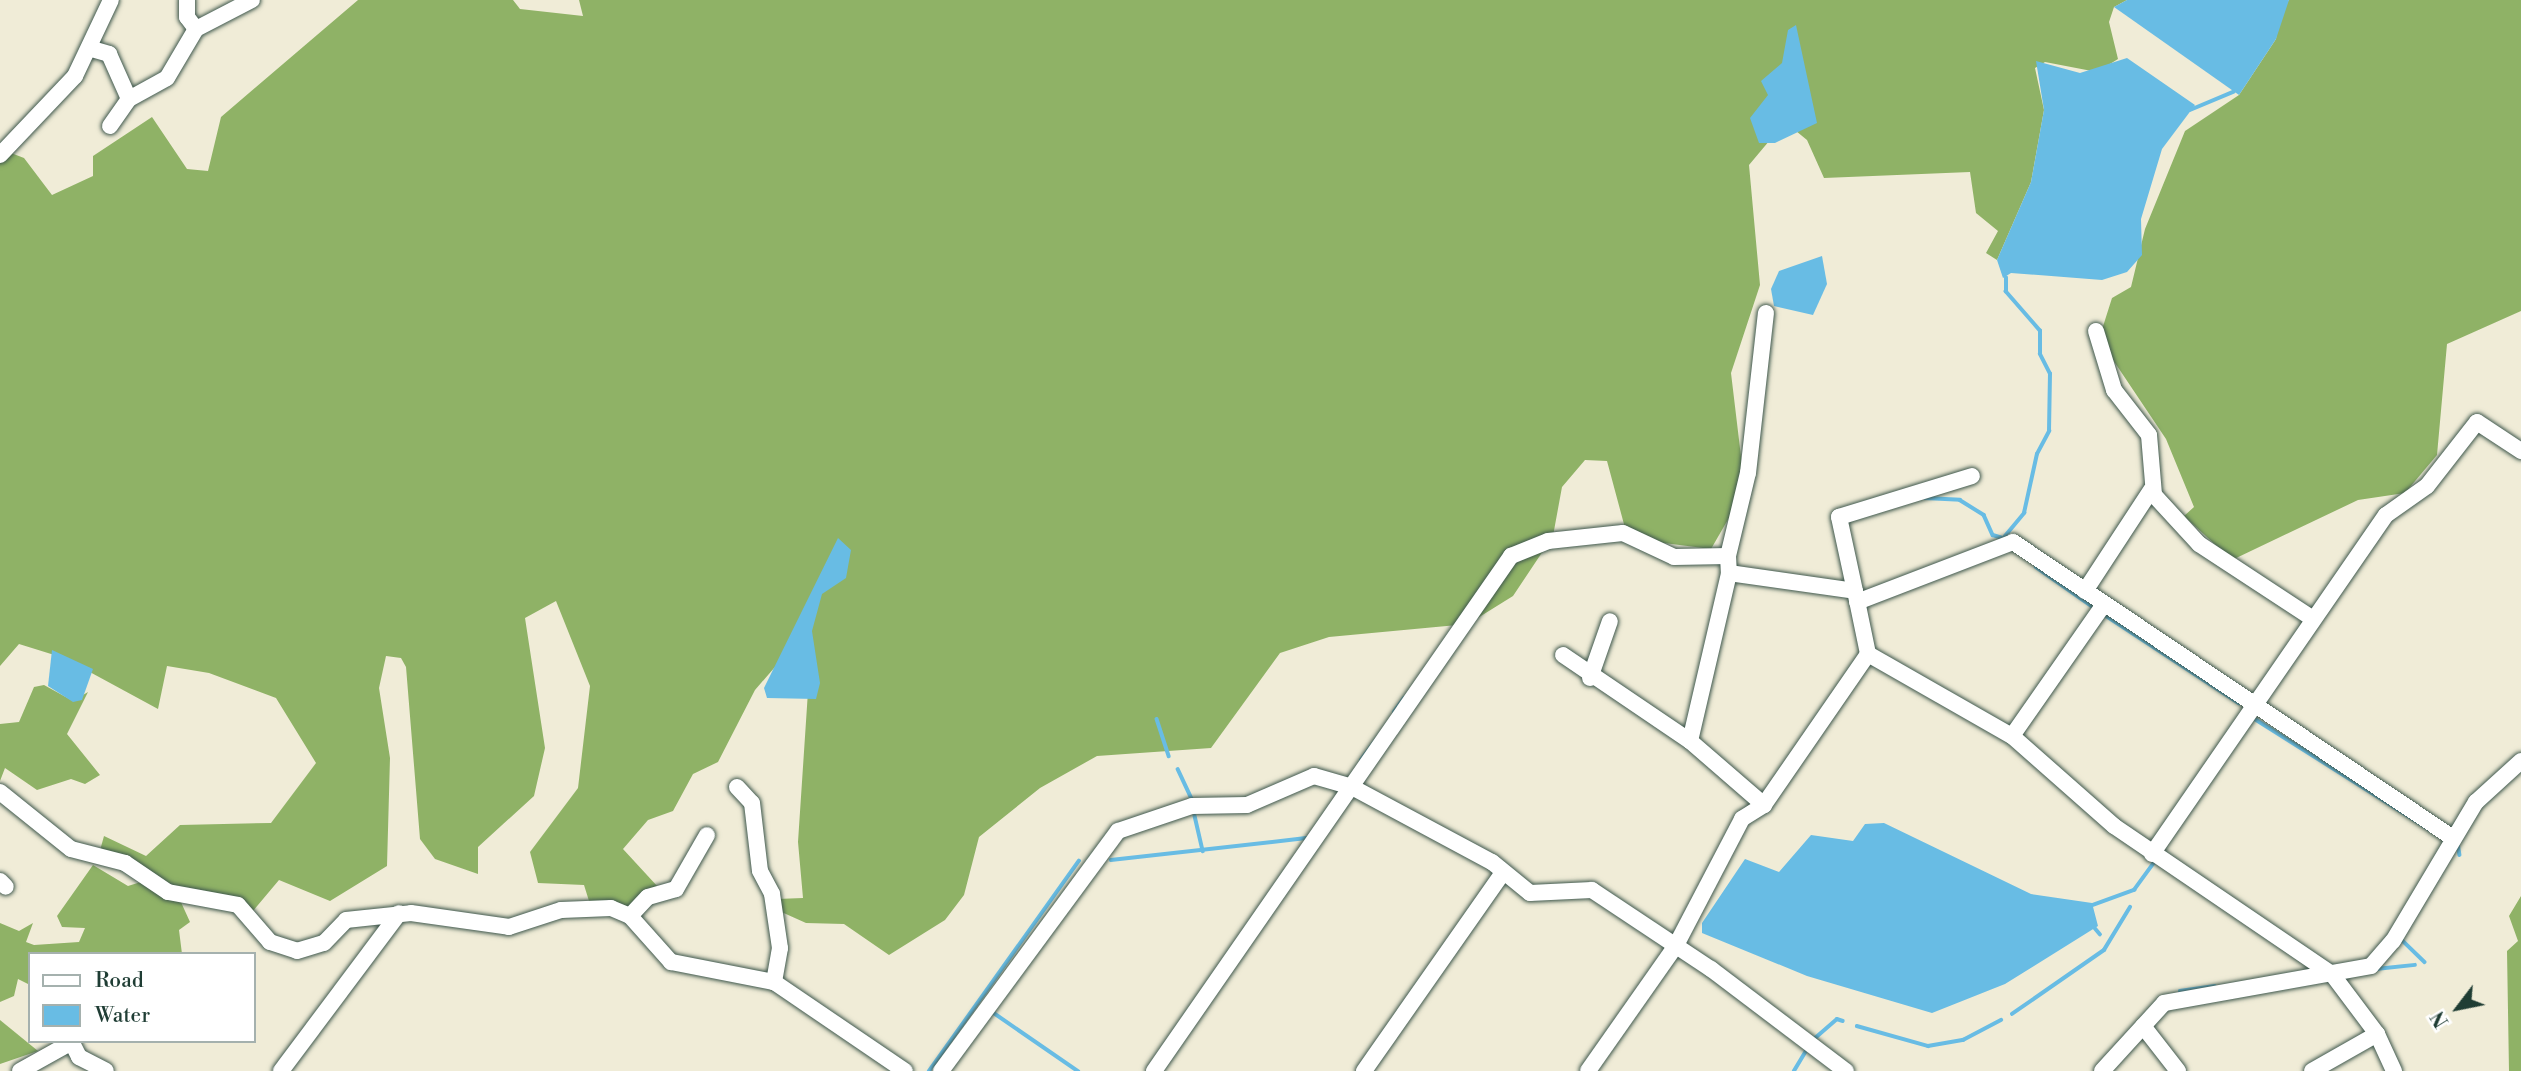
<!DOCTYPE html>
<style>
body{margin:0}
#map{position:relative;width:2521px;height:1071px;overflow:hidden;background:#f0ecd7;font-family:"Libre Bodoni",serif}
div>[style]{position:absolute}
.forest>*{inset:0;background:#8fb266}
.water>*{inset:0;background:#68bce4}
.stream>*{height:3.5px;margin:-1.75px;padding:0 1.75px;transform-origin:1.75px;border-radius:1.75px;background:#68bce4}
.roads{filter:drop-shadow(0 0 2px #3e574c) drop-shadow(0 0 2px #3e574c)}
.minor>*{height:16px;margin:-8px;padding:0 8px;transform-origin:8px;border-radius:8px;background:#fff}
span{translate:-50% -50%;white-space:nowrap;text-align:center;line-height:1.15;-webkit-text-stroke:5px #fff;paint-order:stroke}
.legend{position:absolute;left:28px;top:952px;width:228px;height:91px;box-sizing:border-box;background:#fff;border:2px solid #a5b1ae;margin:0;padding:9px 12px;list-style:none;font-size:21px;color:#1f3d34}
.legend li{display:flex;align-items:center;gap:14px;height:35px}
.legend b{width:35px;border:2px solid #a5b1ae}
.north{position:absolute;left:2423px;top:973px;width:70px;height:70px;-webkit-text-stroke:5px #fff;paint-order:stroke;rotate:238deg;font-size:19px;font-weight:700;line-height:28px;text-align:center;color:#1f3d34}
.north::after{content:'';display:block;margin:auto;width:24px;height:32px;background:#1f3d34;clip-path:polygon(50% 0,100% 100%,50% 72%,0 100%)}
</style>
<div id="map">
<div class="forest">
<i style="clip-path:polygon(358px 0,513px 0,520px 9px,583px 16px,579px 0,2127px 0,2114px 7px,2109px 22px,2118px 59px,2097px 72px,2045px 62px,2035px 68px,2044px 110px,2031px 182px,1997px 260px,1986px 253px,1998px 231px,1976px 213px,1970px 172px,1824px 178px,1807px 140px,1785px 122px,1749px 165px,1760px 285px,1731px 373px,1745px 490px,1711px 549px,1656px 542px,1625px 528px,1607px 461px,1585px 460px,1562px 487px,1553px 536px,1513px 596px,1468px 624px,1329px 637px,1280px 653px,1211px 748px,1097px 756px,1040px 788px,979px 837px,964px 895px,945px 920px,889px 955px,844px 924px,806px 923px,777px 910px,777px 899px,803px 898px,798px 842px,811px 646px,794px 645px,755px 690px,718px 762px,693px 774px,673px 811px,648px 820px,623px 849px,658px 887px,629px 912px,589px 901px,584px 885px,538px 883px,530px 852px,578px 788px,590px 686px,556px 601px,525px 618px,545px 748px,534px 796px,478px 847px,478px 874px,435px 859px,420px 839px,406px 667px,401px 658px,386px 656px,379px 688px,390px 758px,387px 866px,330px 901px,279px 880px,253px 911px,169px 889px,99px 854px,104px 836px,146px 856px,180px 825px,271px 823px,316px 763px,276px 698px,209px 673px,167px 666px,158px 709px,64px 658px,19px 644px,0 666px,0 163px,11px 153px,24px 158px,52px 195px,93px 176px,93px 156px,152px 117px,187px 169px,208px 171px,221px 117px)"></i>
<i style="clip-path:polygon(2289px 0,2521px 0,2521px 311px,2447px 344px,2437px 455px,2405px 493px,2358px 500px,2232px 560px,2184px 516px,2194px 507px,2166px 439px,2099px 339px,2112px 298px,2131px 287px,2145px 229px,2185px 131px,2239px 95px,2276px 39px,2279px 13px)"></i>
<i style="clip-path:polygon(44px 685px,73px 701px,88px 692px,67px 734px,100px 775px,85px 784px,71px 779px,37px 790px,5px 768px,0 781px,0 724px,19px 722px,34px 687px)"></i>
<i style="clip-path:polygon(93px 865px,128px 886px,147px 880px,180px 900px,190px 922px,179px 930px,182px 954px,30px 954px,30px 985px,18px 979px,14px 996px,0 1002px,0 923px,19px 931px,33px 923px,26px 942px,34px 945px,79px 942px,85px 928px,62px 927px,57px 916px)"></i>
<i style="clip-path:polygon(2521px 896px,2521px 1071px,2509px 1071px,2507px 951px,2518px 941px,2509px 916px)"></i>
<i style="clip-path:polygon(0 1020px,38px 1051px,0 1064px)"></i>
</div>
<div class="water">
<i style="clip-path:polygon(2127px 0,2289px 0,2276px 39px,2239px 95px,2114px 7px)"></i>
<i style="clip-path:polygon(1796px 25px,1817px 123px,1775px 143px,1759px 143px,1750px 118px,1768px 95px,1761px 81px,1782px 63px,1788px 30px)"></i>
<i style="clip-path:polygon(2127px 58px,2195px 105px,2162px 149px,2141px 219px,2142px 255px,2127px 272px,2102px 280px,2011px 273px,2003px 278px,1997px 260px,2031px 182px,2044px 110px,2036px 61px,2080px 73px)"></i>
<i style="clip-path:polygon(1822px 256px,1827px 284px,1813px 315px,1774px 306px,1771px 289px,1779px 271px)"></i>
<i style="clip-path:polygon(838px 538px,851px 550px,846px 578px,822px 594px,812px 631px,820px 683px,816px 699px,767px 698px,764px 688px)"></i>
<i style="clip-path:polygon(52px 650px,93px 669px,82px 700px,73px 702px,48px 686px)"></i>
<i style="clip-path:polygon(1884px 823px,2031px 894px,2092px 903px,2098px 926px,2005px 984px,1932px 1013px,1807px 976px,1702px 933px,1702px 923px,1745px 859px,1779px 872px,1811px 835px,1853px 841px,1865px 824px)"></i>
</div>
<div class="stream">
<i style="left:2190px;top:110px;width:47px;rotate:-22.7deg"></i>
<i style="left:1925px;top:498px;width:35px;rotate:3deg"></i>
<i style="left:1960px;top:500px;width:28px;rotate:32deg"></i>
<i style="left:1984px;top:515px;width:22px;rotate:66deg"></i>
<i style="left:1993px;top:535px;width:14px;rotate:17deg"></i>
<i style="left:2005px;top:536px;width:30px;rotate:-50deg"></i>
<i style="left:2024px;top:513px;width:60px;rotate:-77.6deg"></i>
<i style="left:2037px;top:454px;width:26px;rotate:-62deg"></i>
<i style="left:2049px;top:431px;width:57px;rotate:-89deg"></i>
<i style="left:2050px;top:374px;width:22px;rotate:-117deg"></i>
<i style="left:2040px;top:354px;width:23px;rotate:-90deg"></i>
<i style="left:2040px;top:331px;width:52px;rotate:-131.1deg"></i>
<i style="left:2006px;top:292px;width:14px;rotate:-90deg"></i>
<i style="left:2036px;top:567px;width:73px;rotate:35deg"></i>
<i style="left:2102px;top:613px;width:164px;rotate:33.3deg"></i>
<i style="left:1394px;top:712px;width:17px;rotate:-54deg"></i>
<i style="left:1157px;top:719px;width:39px;rotate:72deg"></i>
<i style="left:2255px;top:719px;width:228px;rotate:32.3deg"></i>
<i style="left:1361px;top:760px;width:26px;rotate:-53deg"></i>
<i style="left:1178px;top:769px;width:33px;rotate:65deg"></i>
<i style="left:1195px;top:816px;width:36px;rotate:77deg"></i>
<i style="left:2458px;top:843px;width:12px;rotate:81deg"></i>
<i style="left:1111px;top:860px;width:196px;rotate:-6.4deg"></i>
<i style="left:2093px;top:905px;width:44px;rotate:-20.1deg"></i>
<i style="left:2134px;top:890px;width:37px;rotate:-54deg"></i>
<i style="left:2095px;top:928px;width:8px;rotate:50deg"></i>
<i style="left:2401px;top:939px;width:33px;rotate:44deg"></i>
<i style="left:2376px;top:969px;width:39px;rotate:-6deg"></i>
<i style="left:2180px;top:991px;width:35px;rotate:-8deg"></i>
<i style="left:991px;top:1011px;width:106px;rotate:34.6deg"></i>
<i style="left:2012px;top:1014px;width:112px;rotate:-34.8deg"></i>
<i style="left:2104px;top:950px;width:50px;rotate:-58.8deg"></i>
<i style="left:1857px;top:1026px;width:74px;rotate:15.7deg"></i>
<i style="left:1928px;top:1046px;width:36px;rotate:-10deg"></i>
<i style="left:1963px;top:1040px;width:43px;rotate:-27.8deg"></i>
<i style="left:1814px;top:1039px;width:30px;rotate:-41deg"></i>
<i style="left:1837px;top:1019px;width:6px;rotate:18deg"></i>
<i style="left:929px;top:1071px;width:258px;rotate:-54.5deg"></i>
<i style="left:1794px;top:1071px;width:27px;rotate:-59deg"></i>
</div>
<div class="roads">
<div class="minor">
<i style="left:187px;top:0;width:17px;rotate:90deg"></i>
<i style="left:187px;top:17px;width:15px;rotate:53deg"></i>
<i style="left:196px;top:29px;width:63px;rotate:-27.4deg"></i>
<i style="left:92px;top:49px;width:18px;rotate:16deg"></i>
<i style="left:109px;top:54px;width:49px;rotate:66deg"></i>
<i style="left:110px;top:126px;width:33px;rotate:-55deg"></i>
<i style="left:129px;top:99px;width:43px;rotate:-28.9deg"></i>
<i style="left:167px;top:78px;width:57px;rotate:-59.4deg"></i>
<i style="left:0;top:155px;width:109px;rotate:-46.5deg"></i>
<i style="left:75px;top:76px;width:84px;rotate:-64.7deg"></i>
<i style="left:2096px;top:331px;width:62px;rotate:73deg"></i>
<i style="left:2114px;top:390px;width:57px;rotate:52.1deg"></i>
<i style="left:2149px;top:435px;width:60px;rotate:85.2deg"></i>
<i style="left:2154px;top:495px;width:67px;rotate:47.4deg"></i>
<i style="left:2199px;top:544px;width:136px;rotate:33.3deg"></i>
<i style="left:1728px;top:556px;width:85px;rotate:-76.5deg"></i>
<i style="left:1748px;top:473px;width:161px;rotate:-83.6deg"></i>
<i style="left:1855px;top:591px;width:76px;rotate:-102.2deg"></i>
<i style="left:1839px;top:517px;width:139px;rotate:-17.1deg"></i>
<i style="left:2085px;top:591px;width:121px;rotate:-56.8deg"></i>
<i style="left:1857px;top:602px;width:167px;rotate:-21deg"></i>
<i style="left:2013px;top:542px;width:530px;rotate:33.93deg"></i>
<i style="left:1868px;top:654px;width:166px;rotate:29.7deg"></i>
<i style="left:2012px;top:736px;width:136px;rotate:41.4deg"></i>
<i style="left:2114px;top:826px;width:263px;rotate:34.2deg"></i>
<i style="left:2332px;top:974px;width:75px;rotate:53.1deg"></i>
<i style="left:2377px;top:1034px;width:41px;rotate:65.3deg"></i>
<i style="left:1563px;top:655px;width:153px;rotate:34.1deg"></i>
<i style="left:1690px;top:741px;width:98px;rotate:40.9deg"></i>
<i style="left:1590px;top:678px;width:60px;rotate:-70.7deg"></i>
<i style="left:2012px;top:736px;width:161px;rotate:-55.1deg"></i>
<i style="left:1690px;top:741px;width:172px;rotate:-76.9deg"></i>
<i style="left:737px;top:787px;width:22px;rotate:47deg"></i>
<i style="left:752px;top:803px;width:68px;rotate:83.3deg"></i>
<i style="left:760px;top:871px;width:26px;rotate:62deg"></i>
<i style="left:772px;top:894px;width:55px;rotate:81.6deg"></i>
<i style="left:780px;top:948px;width:35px;rotate:100deg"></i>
<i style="left:0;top:792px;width:91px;rotate:38.8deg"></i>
<i style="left:71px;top:849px;width:56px;rotate:14.5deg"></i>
<i style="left:125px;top:863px;width:52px;rotate:34deg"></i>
<i style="left:168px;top:892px;width:71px;rotate:10.5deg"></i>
<i style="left:238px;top:905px;width:49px;rotate:49.1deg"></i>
<i style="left:270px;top:942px;width:28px;rotate:18deg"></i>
<i style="left:297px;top:951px;width:28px;rotate:-17deg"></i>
<i style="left:324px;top:943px;width:32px;rotate:-46deg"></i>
<i style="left:346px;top:920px;width:65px;rotate:-6.1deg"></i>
<i style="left:411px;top:913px;width:99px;rotate:8.1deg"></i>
<i style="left:509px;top:927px;width:55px;rotate:-18.1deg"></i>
<i style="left:561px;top:910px;width:50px;rotate:-2.3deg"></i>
<i style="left:611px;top:908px;width:21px;rotate:23deg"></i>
<i style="left:630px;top:916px;width:62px;rotate:48.3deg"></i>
<i style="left:671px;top:962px;width:105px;rotate:11deg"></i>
<i style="left:774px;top:982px;width:158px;rotate:34.2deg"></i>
<i style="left:2152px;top:854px;width:412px;rotate:-55.4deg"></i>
<i style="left:2386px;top:515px;width:50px;rotate:-35.3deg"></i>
<i style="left:2427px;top:486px;width:81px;rotate:-52deg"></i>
<i style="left:2477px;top:422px;width:53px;rotate:33.4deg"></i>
<i style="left:0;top:881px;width:8px;rotate:45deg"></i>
<i style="left:630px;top:916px;width:26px;rotate:-47deg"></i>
<i style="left:648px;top:897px;width:29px;rotate:-16deg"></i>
<i style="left:676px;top:889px;width:62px;rotate:-60.1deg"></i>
<i style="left:2143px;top:1026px;width:57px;rotate:52.1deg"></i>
<i style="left:71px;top:1041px;width:18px;rotate:63deg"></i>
<i style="left:79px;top:1057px;width:30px;rotate:27deg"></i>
<i style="left:20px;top:1071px;width:57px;rotate:-29.2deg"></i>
<i style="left:281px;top:1071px;width:197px;rotate:-53.2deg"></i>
<i style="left:941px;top:1071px;width:298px;rotate:-53.6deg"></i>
<i style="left:1118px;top:831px;width:78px;rotate:-18.7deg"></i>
<i style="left:1192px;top:806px;width:55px;rotate:-1deg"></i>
<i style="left:1247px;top:805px;width:73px;rotate:-23.4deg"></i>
<i style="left:1314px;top:776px;width:37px;rotate:16deg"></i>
<i style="left:1350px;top:786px;width:161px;rotate:28.2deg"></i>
<i style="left:1492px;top:862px;width:49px;rotate:39.2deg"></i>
<i style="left:1530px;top:893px;width:62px;rotate:-2.8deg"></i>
<i style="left:1592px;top:890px;width:143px;rotate:33.6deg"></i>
<i style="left:1711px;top:969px;width:169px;rotate:37.1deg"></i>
<i style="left:1154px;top:1071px;width:627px;rotate:-55.27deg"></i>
<i style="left:1511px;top:556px;width:40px;rotate:-22deg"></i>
<i style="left:1548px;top:541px;width:75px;rotate:-6.1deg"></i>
<i style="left:1623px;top:533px;width:56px;rotate:25.2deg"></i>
<i style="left:1674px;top:557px;width:54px;rotate:-1.1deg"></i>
<i style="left:1728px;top:556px;width:17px;rotate:87deg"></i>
<i style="left:1729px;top:573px;width:127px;rotate:8.1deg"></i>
<i style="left:1855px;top:591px;width:64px;rotate:78.3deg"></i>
<i style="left:1868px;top:654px;width:183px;rotate:124.6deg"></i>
<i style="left:1764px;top:805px;width:26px;rotate:148deg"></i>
<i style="left:1742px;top:819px;width:144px;rotate:117.6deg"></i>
<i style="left:1675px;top:947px;width:151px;rotate:125.1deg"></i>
<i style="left:1364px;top:1071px;width:241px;rotate:-55deg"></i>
<i style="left:2102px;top:1071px;width:92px;rotate:-47.6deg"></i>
<i style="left:2164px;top:1003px;width:210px;rotate:-10.1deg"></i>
<i style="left:2371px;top:966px;width:33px;rotate:-49deg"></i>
<i style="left:2393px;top:941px;width:162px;rotate:-59.2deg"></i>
<i style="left:2476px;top:802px;width:61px;rotate:-42.3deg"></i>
<i style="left:2312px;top:1071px;width:75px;rotate:-29.6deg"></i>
</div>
</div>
<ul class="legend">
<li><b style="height:9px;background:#fff"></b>Road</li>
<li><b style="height:19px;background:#68bce4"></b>Water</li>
</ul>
<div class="north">N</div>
</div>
